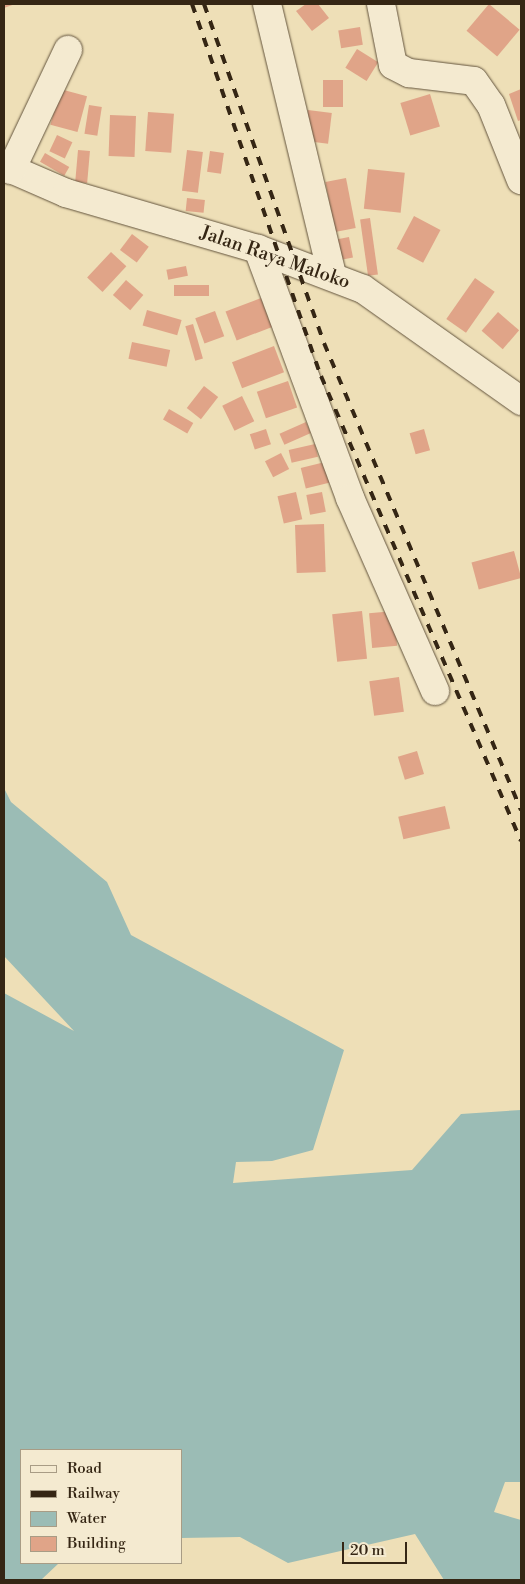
<!DOCTYPE html>
<style>
body{margin:0}
#map{position:relative;width:525px;height:1584px;overflow:hidden;background:#eedfb7;font-family:"Libre Bodoni",serif}
div>[style]{position:absolute}
.water>*{inset:0;background:#9bbcb5}
.building>*{inset:0;background:#e0a488;transform-origin:0 0}
.roads{filter:drop-shadow(0 0 1px #63543d) drop-shadow(0 0 1px #63543d)}
.minor>*{height:28px;margin:-14px;padding:0 14px;transform-origin:14px;border-radius:14px;background:#f4ead0}
.rail>*{height:4px;margin-top:-2px;transform-origin:0;background:repeating-linear-gradient(90deg,#352614 0 9px,transparent 0 18px)}
span{translate:-50% -50%;white-space:nowrap;text-align:center;line-height:1.15;-webkit-text-stroke:4px #f4ead0;paint-order:stroke}
.street-label{font-size:19px;color:#352614}
.frame{position:absolute;inset:0;border:5px solid #352614;pointer-events:none}
.legend{position:absolute;left:20px;top:1449px;width:162px;height:115px;box-sizing:border-box;background:#f4ead0;border:1px solid #a89c85;margin:0;padding:6px 9px;list-style:none;font-size:15px;color:#352614}
.legend li{display:flex;align-items:center;gap:10px;height:25px}
.legend b{width:25px;border:1px solid #a89c85}
.scale{position:absolute;left:342px;top:1542px;width:65px;height:22px;box-sizing:border-box;border:2px solid #352614;border-top:0;padding-left:6px;font-size:15px;line-height:18px;white-space:nowrap;color:#352614;-webkit-text-stroke:4px #f4ead0;paint-order:stroke}
</style>
<div id="map">
<div class="water">
<i style="clip-path:polygon(4px 788px,11px 802px,107px 882px,131px 935px,344px 1050px,313px 1150px,272px 1161px,236px 1162px,233px 1183px,412px 1170px,461px 1114px,521px 1110px,521px 1482px,505px 1482px,494px 1512px,521px 1520px,521px 1580px,444px 1580px,415px 1534px,288px 1563px,240px 1537px,181px 1538px,181px 1450px,21px 1450px,21px 1563px,59px 1563px,41px 1580px,4px 1580px,4px 993px,74px 1031px,4px 956px)"></i>
</div>
<div class="building">
<i style="clip-path:polygon(4px 4px,15px 4px,4px 8px)"></i>
<i style="clip-path:polygon(306px 4px,318px 4px,329px 18px,312px 31px,296px 11px)"></i>
<i style="left:489px;top:4px;width:40px;height:35px;rotate:40deg"></i>
<i style="left:360px;top:27px;width:18px;height:22px;rotate:81deg"></i>
<i style="left:357px;top:49px;width:25px;height:22px;rotate:32deg"></i>
<i style="left:323px;top:80px;width:20px;height:27px"></i>
<i style="left:60px;top:89px;width:28px;height:37px;rotate:15deg"></i>
<i style="clip-path:polygon(521px 89px,521px 120px,518px 121px,509px 94px)"></i>
<i style="left:430px;top:94px;width:34px;height:31px;rotate:73deg"></i>
<i style="left:89px;top:105px;width:13px;height:29px;rotate:9deg"></i>
<i style="left:308px;top:110px;width:24px;height:31px;rotate:7deg"></i>
<i style="left:148px;top:112px;width:26px;height:39px;rotate:4deg"></i>
<i style="left:110px;top:115px;width:26px;height:41px;rotate:2deg"></i>
<i style="left:57px;top:135px;width:17px;height:18px;rotate:25deg"></i>
<i style="left:78px;top:150px;width:12px;height:32px;rotate:5deg"></i>
<i style="left:187px;top:150px;width:16px;height:41px;rotate:7deg"></i>
<i style="left:210px;top:151px;width:14px;height:21px;rotate:8deg"></i>
<i style="left:45px;top:153px;width:28px;height:10px;rotate:30deg"></i>
<i style="left:368px;top:169px;width:37px;height:40px;rotate:6deg"></i>
<i style="left:346px;top:178px;width:51px;height:21px;rotate:79deg"></i>
<i style="left:187px;top:198px;width:18px;height:13px;rotate:6deg"></i>
<i style="left:414px;top:216px;width:30px;height:37px;rotate:28deg"></i>
<i style="left:370px;top:218px;width:57px;height:10px;rotate:82deg"></i>
<i style="left:132px;top:234px;width:21px;height:20px;rotate:37deg"></i>
<i style="left:349px;top:237px;width:21px;height:17px;rotate:79deg"></i>
<i style="left:111px;top:252px;width:21px;height:35px;rotate:43deg"></i>
<i style="left:186px;top:266px;width:10px;height:20px;rotate:79deg"></i>
<i style="left:475px;top:278px;width:24px;height:50px;rotate:35deg"></i>
<i style="left:126px;top:280px;width:23px;height:20px;rotate:41deg"></i>
<i style="left:209px;top:285px;width:11px;height:35px;rotate:90deg"></i>
<i style="left:261px;top:298px;width:31px;height:38px;rotate:69deg"></i>
<i style="left:147px;top:310px;width:36px;height:16px;rotate:16deg"></i>
<i style="left:215px;top:311px;width:27px;height:21px;rotate:70deg"></i>
<i style="left:498px;top:312px;width:28px;height:25px;rotate:41deg"></i>
<i style="left:193px;top:324px;width:36px;height:8px;rotate:74deg"></i>
<i style="left:132px;top:342px;width:39px;height:17px;rotate:12deg"></i>
<i style="left:274px;top:346px;width:28px;height:45px;rotate:69deg"></i>
<i style="left:288px;top:381px;width:28px;height:33px;rotate:71deg"></i>
<i style="left:204px;top:386px;width:18px;height:28px;rotate:38deg"></i>
<i style="left:242px;top:396px;width:28px;height:22px;rotate:64deg"></i>
<i style="left:169px;top:409px;width:28px;height:12px;rotate:30deg"></i>
<i style="left:306px;top:422px;width:12px;height:29px;rotate:66deg"></i>
<i style="left:266px;top:429px;width:16px;height:17px;rotate:72deg"></i>
<i style="left:424px;top:429px;width:22px;height:15px;rotate:74deg"></i>
<i style="left:315px;top:444px;width:13px;height:27px;rotate:77deg"></i>
<i style="left:281px;top:453px;width:18px;height:18px;rotate:63deg"></i>
<i style="left:325px;top:462px;width:21px;height:25px;rotate:76deg"></i>
<i style="left:296px;top:492px;width:28px;height:19px;rotate:77deg"></i>
<i style="left:322px;top:492px;width:20px;height:16px;rotate:79deg"></i>
<i style="left:324px;top:524px;width:48px;height:29px;rotate:88deg"></i>
<i style="left:514px;top:551px;width:28px;height:44px;rotate:75deg"></i>
<i style="left:362px;top:611px;width:48px;height:30px;rotate:84deg"></i>
<i style="left:394px;top:611px;width:35px;height:25px;rotate:85deg"></i>
<i style="left:399px;top:677px;width:35px;height:30px;rotate:82deg"></i>
<i style="left:417px;top:751px;width:24px;height:20px;rotate:73deg"></i>
<i style="left:445px;top:806px;width:23px;height:48px;rotate:77deg"></i>
</div>
<div class="roads">
<div class="minor">
<i style="left:267px;top:4px;width:279px;rotate:76.5deg"></i>
<i style="left:381px;top:4px;width:62px;rotate:78.9deg"></i>
<i style="left:393px;top:65px;width:18px;rotate:27deg"></i>
<i style="left:409px;top:73px;width:65px;rotate:7deg"></i>
<i style="left:474px;top:81px;width:29px;rotate:55deg"></i>
<i style="left:491px;top:105px;width:81px;rotate:68.2deg"></i>
<i style="left:4px;top:166px;width:68px;rotate:23.5deg"></i>
<i style="left:66px;top:193px;width:200px;rotate:16.3deg"></i>
<i style="left:258px;top:249px;width:112px;rotate:20.9deg"></i>
<i style="left:363px;top:289px;width:194px;rotate:35.3deg"></i>
<i style="left:11px;top:170px;width:133px;rotate:-64.6deg"></i>
<i style="left:258px;top:249px;width:265px;rotate:69.7deg"></i>
<i style="left:350px;top:498px;width:211px;rotate:66.2deg"></i>
</div>
</div>
<div class="rail">
<i style="left:192px;top:4px;width:394px;rotate:70.9deg"></i>
<i style="left:321px;top:376px;width:506px;rotate:66.73deg"></i>
<i style="left:204px;top:4px;width:360px;rotate:70.5deg"></i>
<i style="left:324px;top:343px;width:507px;rotate:67.13deg"></i>
</div>
<div class="street-label">
<span style="left:275px;top:258px;rotate:19deg">Jalan Raya Maloko</span>
</div>
<div class="frame"></div>
<ul class="legend">
<li><b style="height:6px;background:#f4ead0"></b>Road</li>
<li><b style="height:6px;background:#352614"></b>Railway</li>
<li><b style="height:14px;background:#9bbcb5"></b>Water</li>
<li><b style="height:14px;background:#e0a488"></b>Building</li>
</ul>
<div class="scale">20 m</div>
</div>
